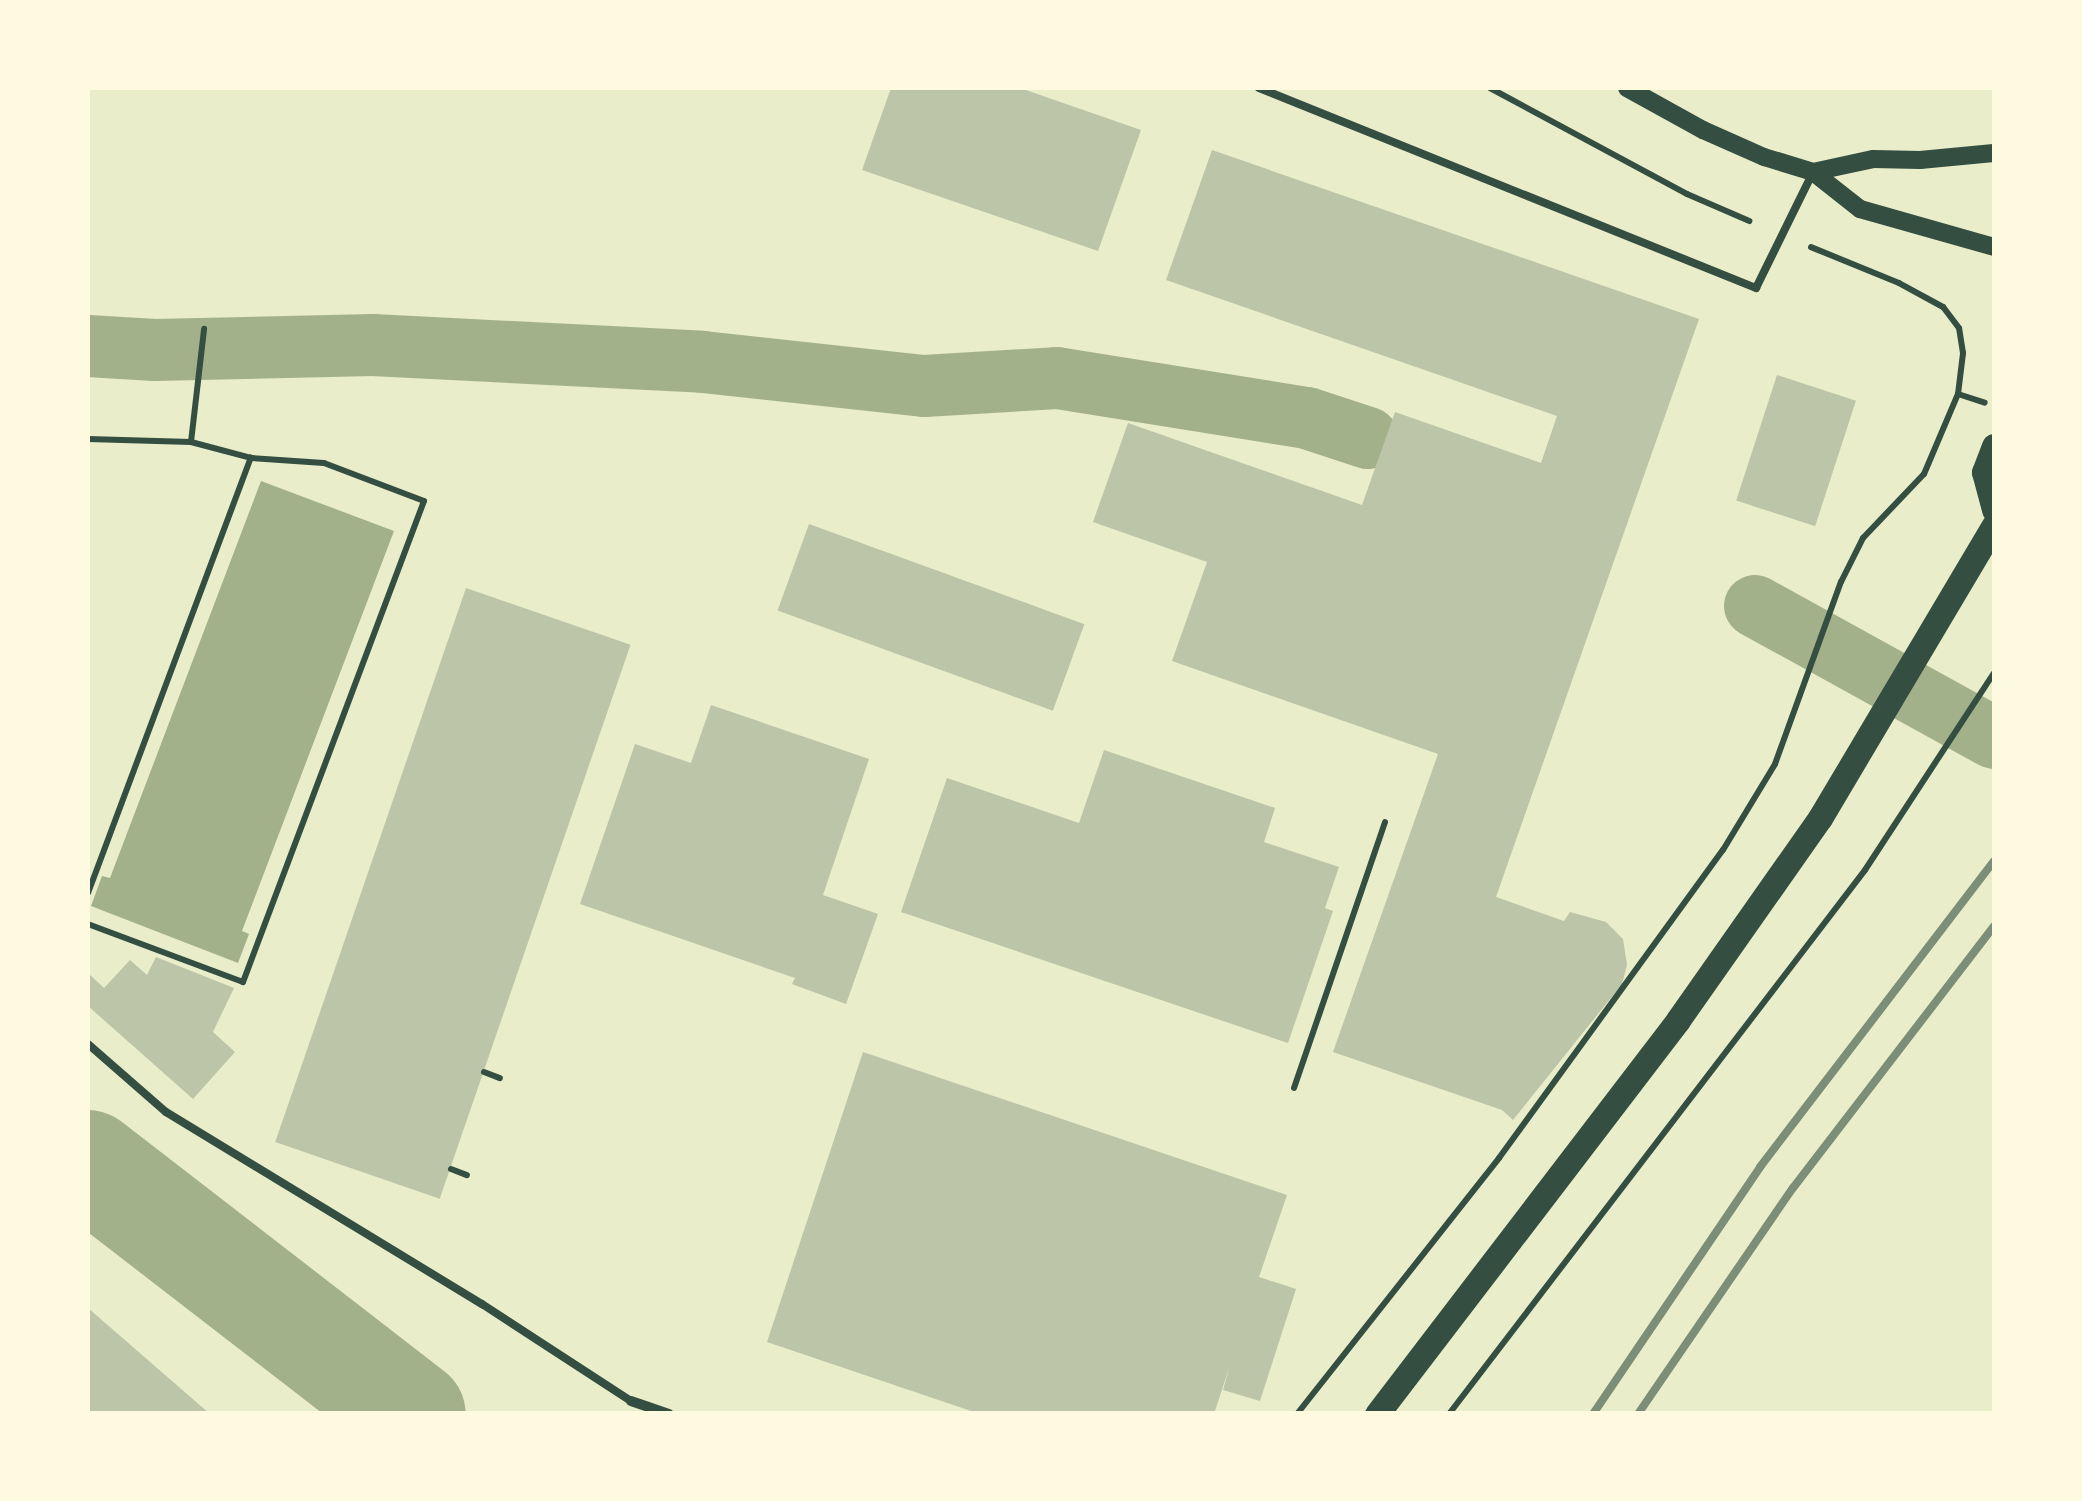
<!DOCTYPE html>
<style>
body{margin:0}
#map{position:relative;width:2082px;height:1501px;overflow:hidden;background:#e9edc9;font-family:Roboto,sans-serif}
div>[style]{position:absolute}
.water>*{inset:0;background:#a3b18a}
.canal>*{height:62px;margin:-31px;padding:0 31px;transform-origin:31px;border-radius:31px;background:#a3b18a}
.river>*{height:108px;margin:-54px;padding:0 54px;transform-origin:54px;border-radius:54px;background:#a3b18a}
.building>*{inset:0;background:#bcc5a7;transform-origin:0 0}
.path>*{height:6px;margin:-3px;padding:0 3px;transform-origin:3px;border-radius:3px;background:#344e41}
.service>*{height:8px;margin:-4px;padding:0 4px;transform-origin:4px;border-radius:4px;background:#344e41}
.minor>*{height:10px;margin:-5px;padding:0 5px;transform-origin:5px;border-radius:5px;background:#344e41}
.tertiary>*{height:18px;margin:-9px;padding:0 9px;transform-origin:9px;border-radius:9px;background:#344e41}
.primary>*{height:25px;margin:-12.5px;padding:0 12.5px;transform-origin:12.5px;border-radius:12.5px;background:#344e41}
.rail>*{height:8px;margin:-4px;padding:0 4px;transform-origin:4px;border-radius:4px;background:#7c8e77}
span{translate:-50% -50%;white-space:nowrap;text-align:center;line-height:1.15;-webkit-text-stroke:10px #fefae0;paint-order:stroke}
.frame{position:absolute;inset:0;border:90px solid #fefae0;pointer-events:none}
</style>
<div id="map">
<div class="water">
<i style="clip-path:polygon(261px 481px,394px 531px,242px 931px,249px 934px,238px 963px,91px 906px,102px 876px,110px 878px)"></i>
</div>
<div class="canal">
<i style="left:88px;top:346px;width:67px;rotate:3.4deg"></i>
<i style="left:155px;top:350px;width:218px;rotate:-1.3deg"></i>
<i style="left:373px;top:345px;width:330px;rotate:2.9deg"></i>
<i style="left:703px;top:362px;width:222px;rotate:6.2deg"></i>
<i style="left:924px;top:386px;width:133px;rotate:-3.4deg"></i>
<i style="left:1057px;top:378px;width:253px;rotate:9.1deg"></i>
<i style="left:1307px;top:418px;width:64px;rotate:18.2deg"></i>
<i style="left:1755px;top:606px;width:273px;rotate:28.9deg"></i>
</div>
<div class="river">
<i style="left:88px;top:1164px;width:409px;rotate:37.7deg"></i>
</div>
<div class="building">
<i style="clip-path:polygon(891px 88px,1020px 88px,1141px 130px,1098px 251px,862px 170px)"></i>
<i style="clip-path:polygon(1212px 150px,1699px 319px,1496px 897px,1564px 921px,1570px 912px,1606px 922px,1623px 939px,1627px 965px,1622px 984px,1513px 1120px,1502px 1110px,1333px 1052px,1438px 754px,1172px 661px,1207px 562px,1093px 522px,1128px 423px,1362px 505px,1395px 412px,1541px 463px,1557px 416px,1166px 280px)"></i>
<i style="left:1777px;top:375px;width:83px;height:132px;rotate:18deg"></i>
<i style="left:809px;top:524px;width:293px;height:92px;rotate:20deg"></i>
<i style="left:466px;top:588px;width:174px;height:586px;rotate:19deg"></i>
<i style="clip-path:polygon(711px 705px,869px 759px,823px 895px,878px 914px,846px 1004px,792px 984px,795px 978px,580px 904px,635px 744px,691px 763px)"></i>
<i style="clip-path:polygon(1104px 750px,1275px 808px,1264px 842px,1339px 867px,1325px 908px,1333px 911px,1288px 1043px,901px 912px,947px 778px,1079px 823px)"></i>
<i style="clip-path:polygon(156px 957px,234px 988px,213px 1032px,235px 1052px,193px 1099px,88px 1006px,88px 973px,104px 988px,130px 960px,147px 975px)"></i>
<i style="clip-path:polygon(863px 1052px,1287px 1195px,1259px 1277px,1296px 1289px,1260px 1401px,1223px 1390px,1230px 1365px,1214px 1414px,980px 1414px,767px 1342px)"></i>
<i style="clip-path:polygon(88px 1308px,210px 1414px,88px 1414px)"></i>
</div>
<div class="path">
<i style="left:1490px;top:88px;width:224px;rotate:28.3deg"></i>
<i style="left:1687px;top:194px;width:68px;rotate:23.5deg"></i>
<i style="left:1958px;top:394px;width:28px;rotate:18deg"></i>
<i style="left:88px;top:439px;width:103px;rotate:1.7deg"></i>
<i style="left:191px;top:442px;width:62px;rotate:14.9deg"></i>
<i style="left:191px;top:442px;width:114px;rotate:-83.4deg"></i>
<i style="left:88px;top:893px;width:465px;rotate:-69.5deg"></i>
<i style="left:251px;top:458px;width:73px;rotate:3.9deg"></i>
<i style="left:324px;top:463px;width:107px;rotate:20.8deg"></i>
<i style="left:424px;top:501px;width:514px;rotate:110.62deg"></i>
<i style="left:243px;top:982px;width:165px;rotate:-159.5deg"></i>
<i style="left:484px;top:1072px;width:17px;rotate:21deg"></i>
<i style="left:1294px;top:1088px;width:281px;rotate:-71.1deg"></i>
<i style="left:451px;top:1169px;width:17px;rotate:21deg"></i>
<i style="left:1297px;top:1414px;width:326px;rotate:-51.7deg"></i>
<i style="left:1499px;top:1158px;width:381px;rotate:-54deg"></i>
<i style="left:1723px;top:850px;width:100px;rotate:-58.8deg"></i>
<i style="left:1775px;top:764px;width:194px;rotate:-70.1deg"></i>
<i style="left:1841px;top:582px;width:49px;rotate:-63.4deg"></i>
<i style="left:1863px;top:538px;width:88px;rotate:-46.4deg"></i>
<i style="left:1924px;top:474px;width:87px;rotate:-67deg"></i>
<i style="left:1958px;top:394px;width:41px;rotate:-83deg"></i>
<i style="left:1963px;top:353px;width:25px;rotate:-99deg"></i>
<i style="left:1959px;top:328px;width:26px;rotate:-127deg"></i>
<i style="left:1943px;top:307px;width:50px;rotate:-151.4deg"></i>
<i style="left:1899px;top:283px;width:95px;rotate:-157.8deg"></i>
<i style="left:1449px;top:1414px;width:685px;rotate:-52.59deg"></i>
<i style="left:1865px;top:870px;width:235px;rotate:-56.8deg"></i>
</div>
<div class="service">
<i style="left:1259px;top:88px;width:536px;rotate:21.92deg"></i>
<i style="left:1756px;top:288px;width:129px;rotate:-63.8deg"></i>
<i style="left:88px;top:1044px;width:103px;rotate:41.1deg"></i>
<i style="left:166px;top:1112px;width:370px;rotate:31.3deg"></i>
<i style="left:482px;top:1304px;width:178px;rotate:33.1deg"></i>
</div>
<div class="minor">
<i style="left:631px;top:1401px;width:40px;rotate:18.9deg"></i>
</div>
<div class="tertiary">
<i style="left:1627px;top:88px;width:87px;rotate:28.9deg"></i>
<i style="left:1703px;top:130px;width:67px;rotate:23.9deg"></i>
<i style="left:1764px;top:157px;width:51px;rotate:17deg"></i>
<i style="left:1813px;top:172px;width:60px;rotate:38.2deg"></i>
<i style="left:1860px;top:209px;width:139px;rotate:15.8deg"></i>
<i style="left:1813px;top:172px;width:61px;rotate:-12.2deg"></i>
<i style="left:1873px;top:159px;width:47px;rotate:1.2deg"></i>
<i style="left:1920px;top:160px;width:74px;rotate:-5.4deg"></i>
</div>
<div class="primary">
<i style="left:1994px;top:446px;width:28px;rotate:111deg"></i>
<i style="left:1984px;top:472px;width:39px;rotate:75deg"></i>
<i style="left:1377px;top:1414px;width:496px;rotate:-52.6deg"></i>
<i style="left:1678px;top:1020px;width:247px;rotate:-54.9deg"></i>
<i style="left:1820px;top:818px;width:341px;rotate:-59.3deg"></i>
</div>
<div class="rail">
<i style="left:1593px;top:1414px;width:298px;rotate:-55.9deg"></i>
<i style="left:1760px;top:1167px;width:385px;rotate:-52.6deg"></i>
<i style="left:1638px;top:1414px;width:274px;rotate:-55.6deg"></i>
<i style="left:1793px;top:1188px;width:330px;rotate:-52.5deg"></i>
</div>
<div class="frame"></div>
</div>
